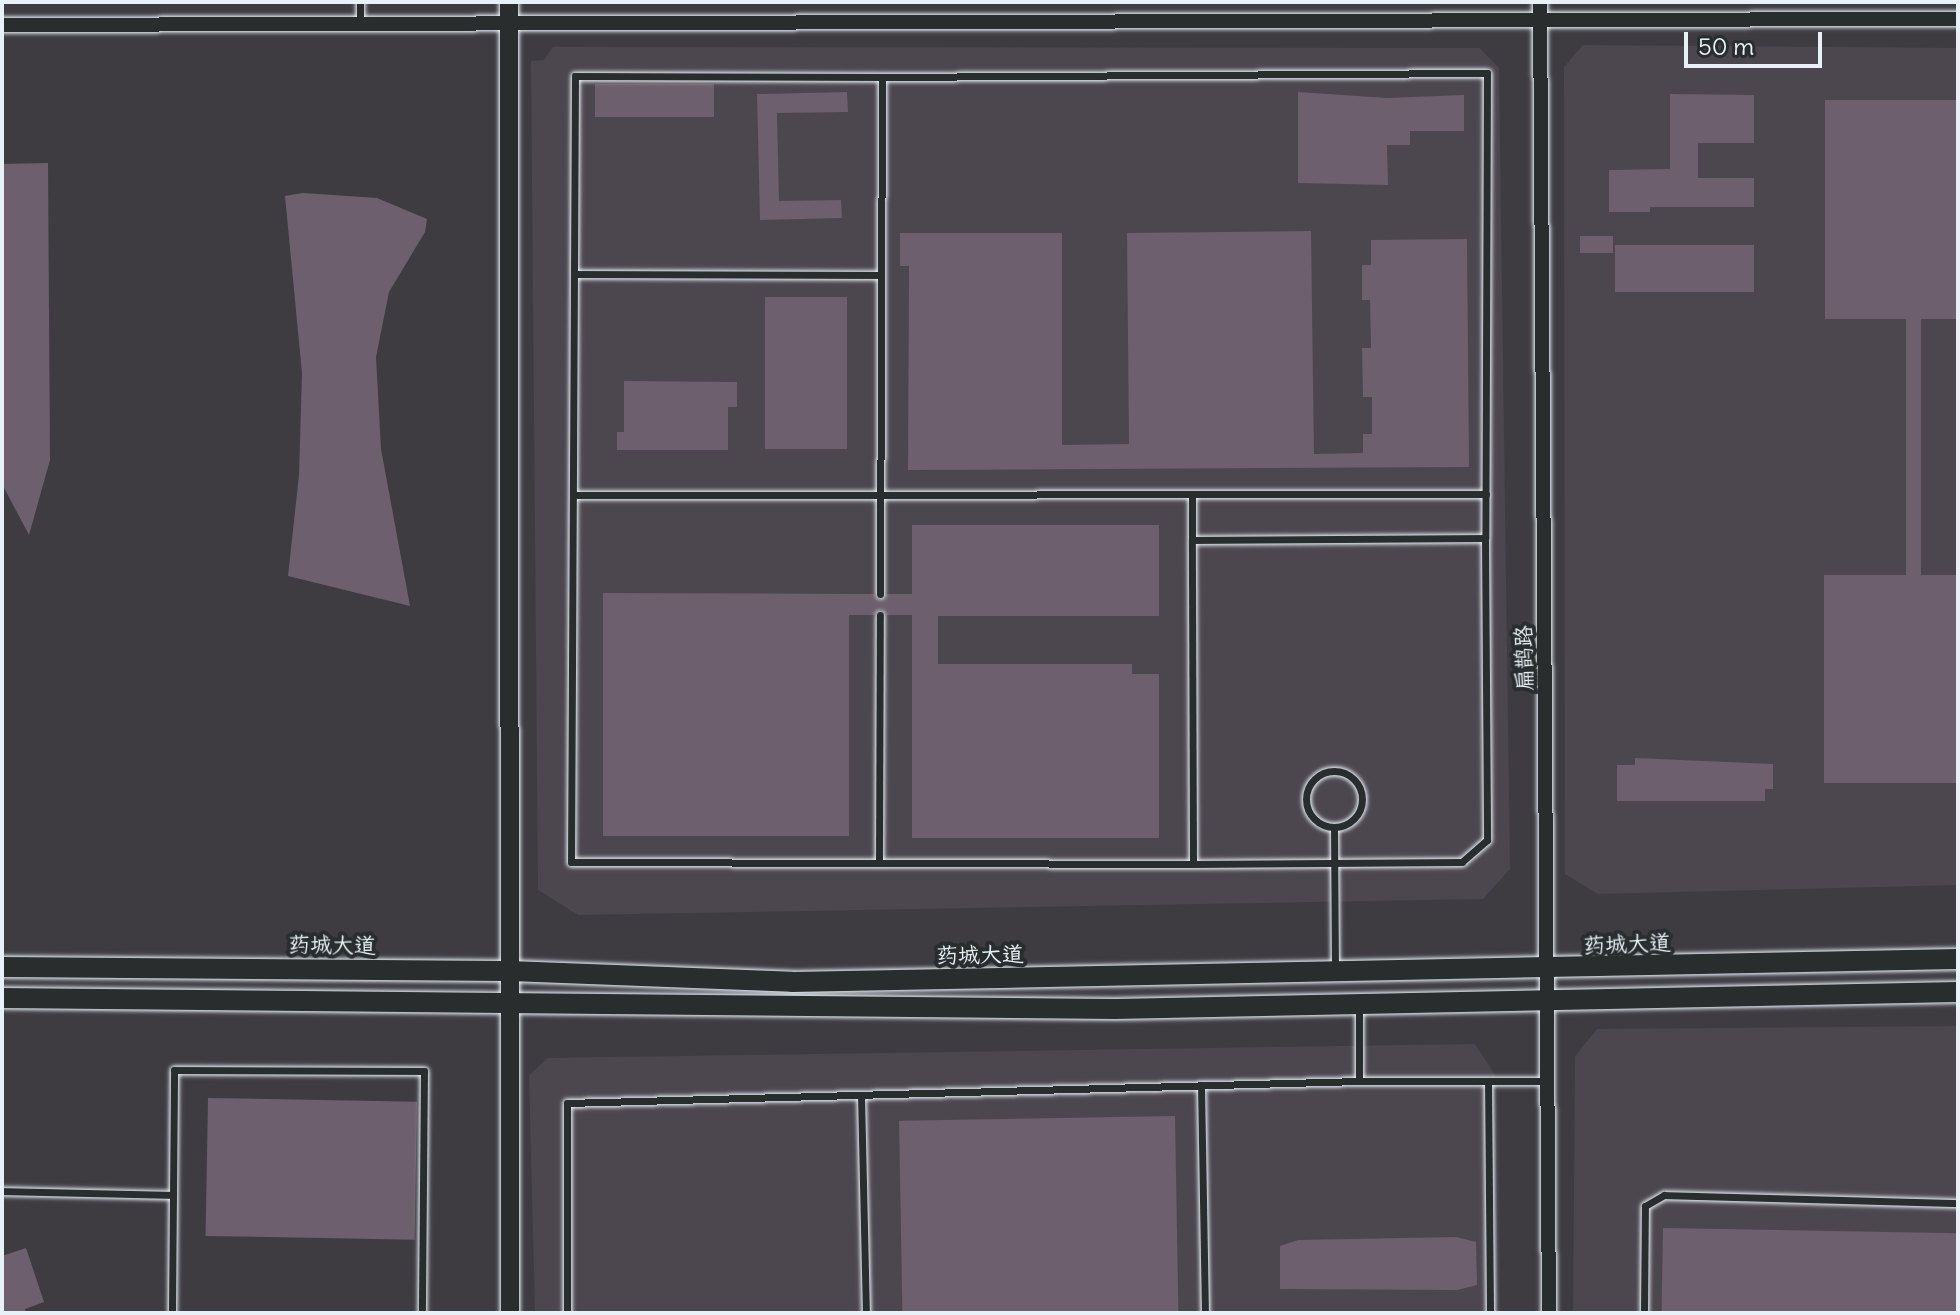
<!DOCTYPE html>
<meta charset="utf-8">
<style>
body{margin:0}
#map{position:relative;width:1960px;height:1315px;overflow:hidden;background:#3e3c41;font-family:Delius,"LXGW WenKai TC",sans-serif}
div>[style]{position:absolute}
.built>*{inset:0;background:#4c464e}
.building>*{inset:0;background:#6d5f6d;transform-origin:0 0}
.roads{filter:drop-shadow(0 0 2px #e8f1f8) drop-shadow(0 0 2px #e8f1f8)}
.service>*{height:7px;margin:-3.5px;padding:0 3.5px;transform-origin:3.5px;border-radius:3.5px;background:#2a2d2e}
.service>.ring{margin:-3.5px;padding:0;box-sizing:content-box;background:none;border:7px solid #2a2d2e;border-radius:50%}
.minor>*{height:14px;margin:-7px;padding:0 7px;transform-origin:7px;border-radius:7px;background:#2a2d2e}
.tertiary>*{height:18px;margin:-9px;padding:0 9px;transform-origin:9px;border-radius:9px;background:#2a2d2e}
.secondary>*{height:20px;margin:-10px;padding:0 10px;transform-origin:10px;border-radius:10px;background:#2a2d2e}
span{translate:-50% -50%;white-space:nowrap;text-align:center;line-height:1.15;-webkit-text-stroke:8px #2a2d2e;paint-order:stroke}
.street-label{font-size:22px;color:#e8f1f8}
.frame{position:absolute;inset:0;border:4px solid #e8f1f8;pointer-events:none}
.scale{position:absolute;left:1684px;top:32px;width:138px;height:36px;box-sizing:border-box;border:4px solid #e8f1f8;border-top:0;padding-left:10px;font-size:24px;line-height:28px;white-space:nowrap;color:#e8f1f8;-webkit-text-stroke:6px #2a2d2e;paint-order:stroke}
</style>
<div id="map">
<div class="built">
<i style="clip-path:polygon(1583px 45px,1958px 48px,1958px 885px,1598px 894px,1565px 874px,1564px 67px)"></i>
<i style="clip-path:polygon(553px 47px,1479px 48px,1499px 68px,1510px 869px,1483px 899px,578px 915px,538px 890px,531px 61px,544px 60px)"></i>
<i style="clip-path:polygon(1958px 1026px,1958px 1313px,1573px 1313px,1575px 1056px,1597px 1029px)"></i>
<i style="clip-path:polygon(1475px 1044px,1495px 1075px,1498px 1313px,535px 1313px,529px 1075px,548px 1058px)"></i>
</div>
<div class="building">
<i style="left:595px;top:84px;width:119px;height:33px"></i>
<i style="clip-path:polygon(847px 92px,848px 112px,777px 113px,779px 201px,841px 200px,842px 218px,760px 220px,757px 94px)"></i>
<i style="clip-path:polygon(1298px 92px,1387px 98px,1464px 95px,1464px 131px,1410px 131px,1410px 145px,1387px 145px,1388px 185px,1298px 183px)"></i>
<i style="clip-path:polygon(1670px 94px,1754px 95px,1754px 143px,1698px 143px,1698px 178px,1754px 178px,1754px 207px,1650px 207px,1650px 212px,1609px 212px,1609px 170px,1670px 169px)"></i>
<i style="clip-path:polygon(1825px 100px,1958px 100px,1958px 319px,1921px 319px,1921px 575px,1958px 575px,1958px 783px,1824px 783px,1824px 575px,1906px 575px,1906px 319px,1825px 319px)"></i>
<i style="clip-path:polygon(48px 163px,50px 460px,29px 535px,2px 484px,2px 164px)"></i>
<i style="clip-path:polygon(303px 193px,377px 198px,427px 219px,425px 232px,389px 292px,376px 357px,381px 449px,410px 606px,288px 576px,299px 475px,302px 373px,285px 196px)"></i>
<i style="clip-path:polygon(1311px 231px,1314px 454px,1363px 453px,1363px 434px,1372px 434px,1372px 397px,1363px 397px,1362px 348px,1371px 348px,1370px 300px,1362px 300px,1362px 265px,1371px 265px,1371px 240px,1467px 239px,1469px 467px,908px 470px,909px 266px,900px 266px,900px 233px,1062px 233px,1062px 445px,1129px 444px,1127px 233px)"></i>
<i style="left:1580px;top:236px;width:33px;height:17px"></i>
<i style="left:1615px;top:245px;width:139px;height:47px"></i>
<i style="left:847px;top:297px;width:152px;height:82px;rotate:90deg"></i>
<i style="clip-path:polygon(624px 381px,737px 382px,737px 407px,728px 407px,728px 450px,617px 450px,617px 432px,624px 432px)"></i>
<i style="clip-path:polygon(912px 525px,1159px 525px,1159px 616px,938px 616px,938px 664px,1132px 664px,1132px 674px,1159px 674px,1159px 838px,912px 838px,912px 615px,886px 615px,881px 609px,874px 615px,849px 615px,849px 836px,603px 836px,603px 593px,874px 594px,879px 600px,886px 594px,912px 594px)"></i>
<i style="clip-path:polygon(1635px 758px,1773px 764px,1773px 789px,1765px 789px,1765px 801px,1617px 801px,1617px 765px,1635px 765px)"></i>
<i style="left:208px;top:1098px;width:209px;height:138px;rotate:1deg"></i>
<i style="left:1175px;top:1116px;width:197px;height:276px;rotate:89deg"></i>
<i style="left:1663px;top:1228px;width:295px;height:85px;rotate:1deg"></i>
<i style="clip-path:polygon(1456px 1237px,1476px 1242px,1477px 1285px,1457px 1290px,1280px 1289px,1280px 1246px,1298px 1240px)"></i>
<i style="clip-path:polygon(26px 1248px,44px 1302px,25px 1309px,26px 1313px,2px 1313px,2px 1256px)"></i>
</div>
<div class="roads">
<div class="service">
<i style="left:360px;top:2px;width:21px;rotate:90deg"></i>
<i style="left:882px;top:77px;width:605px;rotate:-0.38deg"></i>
<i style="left:1487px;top:73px;width:465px;rotate:90.2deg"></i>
<i style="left:574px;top:274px;width:307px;rotate:0.2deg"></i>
<i style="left:1192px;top:494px;width:46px;rotate:90deg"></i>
<i style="left:573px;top:495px;width:913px;rotate:-0.06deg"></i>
<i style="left:1485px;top:538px;width:302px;rotate:89.6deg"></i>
<i style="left:1487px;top:840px;width:33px;rotate:139deg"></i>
<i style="left:1462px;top:862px;width:269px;rotate:179.6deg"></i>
<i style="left:1193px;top:864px;width:324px;rotate:-90.2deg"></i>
<i style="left:1192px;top:540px;width:293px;rotate:-0.4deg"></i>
<i style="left:880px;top:594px;width:517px;rotate:-89.78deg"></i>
<i style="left:882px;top:77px;width:307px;rotate:-179.8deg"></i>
<i style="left:575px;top:76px;width:786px;rotate:90.29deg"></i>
<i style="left:571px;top:862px;width:622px;rotate:0.18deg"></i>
<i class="ring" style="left:1306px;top:771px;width:49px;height:49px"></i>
<i style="left:1334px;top:827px;width:142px;rotate:89.6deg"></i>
<i style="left:879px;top:863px;width:248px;rotate:-89.8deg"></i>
<i style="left:1359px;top:1007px;width:74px;rotate:90deg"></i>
<i style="left:1359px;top:1081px;width:190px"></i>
<i style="left:1488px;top:1081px;width:232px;rotate:89.5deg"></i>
<i style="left:1201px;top:1085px;width:228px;rotate:89deg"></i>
<i style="left:861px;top:1095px;width:218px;rotate:88.7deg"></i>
<i style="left:2px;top:1191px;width:171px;rotate:1.3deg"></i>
<i style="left:173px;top:1195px;width:118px;rotate:90.5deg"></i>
<i style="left:173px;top:1195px;width:125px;rotate:-89.5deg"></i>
<i style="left:174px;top:1070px;width:250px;rotate:0.2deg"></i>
<i style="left:424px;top:1071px;width:242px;rotate:90.5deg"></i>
<i style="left:567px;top:1313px;width:210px;rotate:-90deg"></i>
<i style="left:567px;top:1103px;width:792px;rotate:-1.59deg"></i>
<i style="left:1644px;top:1313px;width:107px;rotate:-89.5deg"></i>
<i style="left:1645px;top:1206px;width:22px;rotate:-30deg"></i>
<i style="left:1664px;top:1195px;width:294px;rotate:1.6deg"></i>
</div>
<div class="minor">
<i style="left:1540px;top:2px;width:1311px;rotate:89.61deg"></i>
<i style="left:2px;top:25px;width:1956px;rotate:-0.18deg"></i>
</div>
<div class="tertiary">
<i style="left:509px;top:2px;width:1311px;rotate:89.96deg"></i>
</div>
<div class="secondary">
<i style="left:2px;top:967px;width:508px;rotate:0.45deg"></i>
<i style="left:510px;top:971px;width:282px;rotate:2.2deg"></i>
<i style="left:792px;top:982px;width:1166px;rotate:-1.13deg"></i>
<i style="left:2px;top:998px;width:1113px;rotate:0.57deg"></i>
<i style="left:1115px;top:1009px;width:843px;rotate:-1.16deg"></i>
</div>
</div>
<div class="street-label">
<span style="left:1524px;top:658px;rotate:-91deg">扁鹊路</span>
<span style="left:1627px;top:944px;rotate:-2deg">药城大道</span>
<span style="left:332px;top:945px;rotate:1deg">药城大道</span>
<span style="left:980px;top:955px;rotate:-1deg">药城大道</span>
</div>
<div class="frame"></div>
<div class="scale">50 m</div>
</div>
